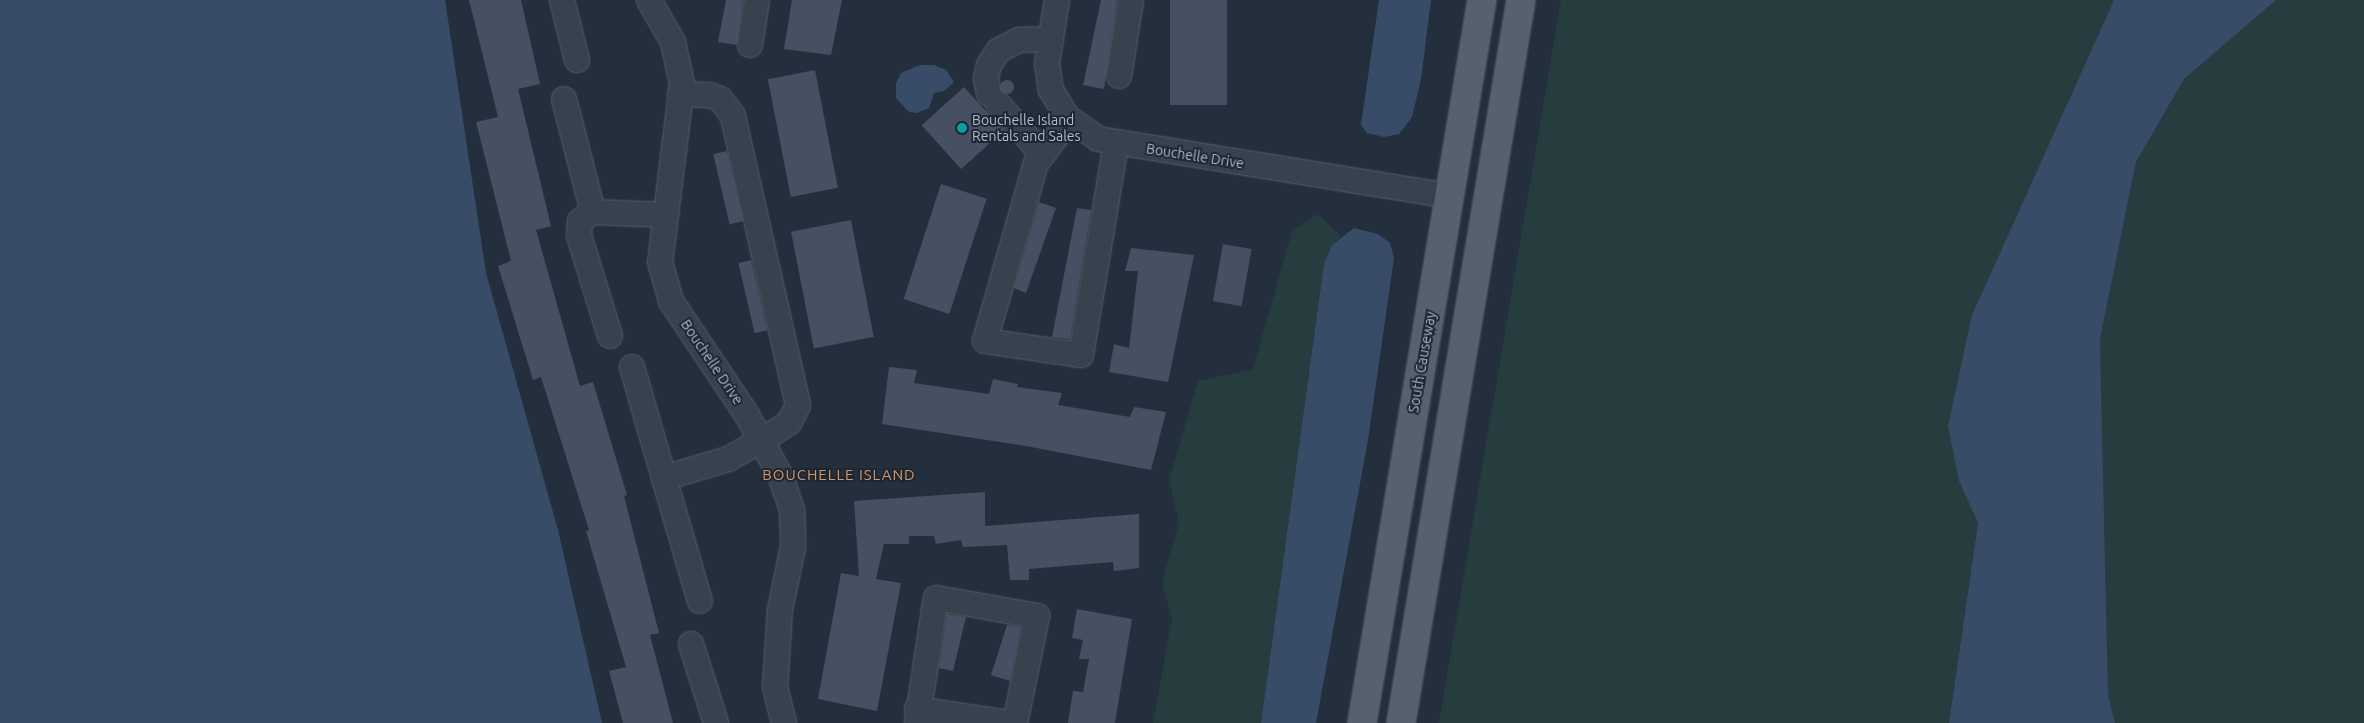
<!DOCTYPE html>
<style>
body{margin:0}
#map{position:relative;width:2364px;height:723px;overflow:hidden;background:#242f3e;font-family:Ubuntu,sans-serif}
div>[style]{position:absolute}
.green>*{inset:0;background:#263c3f}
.water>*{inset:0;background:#394c67}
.building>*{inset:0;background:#455162;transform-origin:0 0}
.round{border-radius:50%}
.roads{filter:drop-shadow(0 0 1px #565f6c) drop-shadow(0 0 1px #565f6c)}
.minor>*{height:24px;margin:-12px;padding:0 12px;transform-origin:12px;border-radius:12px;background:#38414e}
.major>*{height:28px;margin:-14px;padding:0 14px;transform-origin:14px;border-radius:14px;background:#56606e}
.dots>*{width:14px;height:14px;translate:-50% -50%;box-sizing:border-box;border:2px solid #1d2633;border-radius:50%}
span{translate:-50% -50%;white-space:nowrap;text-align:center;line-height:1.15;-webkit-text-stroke:4px #1d2633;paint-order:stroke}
.poi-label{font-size:14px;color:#b4bcc9}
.left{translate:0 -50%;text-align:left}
.street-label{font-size:14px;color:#b4bcc9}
.neighbourhood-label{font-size:15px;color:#d59563;letter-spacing:1px}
</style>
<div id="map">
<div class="green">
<i style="clip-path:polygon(1561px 0,2114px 0,1972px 315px,1959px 481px,1978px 523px,1949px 723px,1439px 723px)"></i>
<i style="clip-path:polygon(2276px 0,2364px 0,2364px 723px,2115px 723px,2108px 695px,2100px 339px,2136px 162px,2184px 79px)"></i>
<i style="clip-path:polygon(1318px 214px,1341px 236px,1332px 245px,1324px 264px,1261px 723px,1153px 723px,1172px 618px,1162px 583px,1179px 523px,1169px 480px,1198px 381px,1253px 369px,1292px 231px)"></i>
</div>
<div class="water">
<i style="clip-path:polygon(0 0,445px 0,486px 273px,558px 530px,602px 723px,0 723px)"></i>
<i style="clip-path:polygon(1379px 0,1431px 0,1421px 79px,1412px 117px,1399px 134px,1384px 137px,1367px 133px,1361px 125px)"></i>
<i style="clip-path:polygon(2114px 0,2276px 0,2184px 79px,2136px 162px,2100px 339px,2108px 695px,2115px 723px,1949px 723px,1978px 523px,1959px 481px,1948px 426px,1972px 315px)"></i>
<i style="clip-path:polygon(920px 65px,934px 65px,946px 70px,954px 82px,944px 91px,934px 93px,929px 108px,917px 113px,909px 112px,896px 98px,896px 83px,901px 73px)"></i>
<i style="clip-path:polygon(1354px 228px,1378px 234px,1390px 243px,1394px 258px,1368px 440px,1316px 723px,1261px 723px,1324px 264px,1332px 245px)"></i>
</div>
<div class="building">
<i style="clip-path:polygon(469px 0,521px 0,540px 84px,518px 89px,551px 226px,536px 230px,580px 386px,593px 382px,627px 495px,624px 496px,659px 633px,650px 635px,673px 723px,623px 723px,609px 671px,626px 667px,586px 531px,589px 530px,541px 377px,533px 380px,498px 266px,511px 261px,476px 122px,498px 117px)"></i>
<i style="clip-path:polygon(726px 0,743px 0,737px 45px,718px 42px)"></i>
<i style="clip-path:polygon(792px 0,842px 0,831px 55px,784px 49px)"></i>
<i style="clip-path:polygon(1101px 0,1117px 0,1104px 89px,1083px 85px)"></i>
<i style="left:1170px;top:0;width:57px;height:105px"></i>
<i style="left:815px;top:70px;width:120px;height:48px;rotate:79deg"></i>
<i class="round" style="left:1000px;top:80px;width:14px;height:14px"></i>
<i style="left:964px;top:87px;width:59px;height:57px;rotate:48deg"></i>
<i style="left:727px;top:151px;width:72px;height:14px;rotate:77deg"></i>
<i style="left:941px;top:184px;width:48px;height:121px;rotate:18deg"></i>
<i style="clip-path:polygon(1039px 202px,1056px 208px,1026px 293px,1014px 288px)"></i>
<i style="clip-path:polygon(1077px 208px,1091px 210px,1070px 339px,1052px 337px)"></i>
<i style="left:851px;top:220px;width:119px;height:61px;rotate:79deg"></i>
<i style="left:1223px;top:244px;width:29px;height:58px;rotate:10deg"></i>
<i style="clip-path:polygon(1131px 248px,1194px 255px,1168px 382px,1109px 372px,1114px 344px,1129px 348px,1138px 271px,1125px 271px)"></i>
<i style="left:751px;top:260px;width:72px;height:13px;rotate:77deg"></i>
<i style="clip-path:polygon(889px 367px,917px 370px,914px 383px,989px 394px,993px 379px,1018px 384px,1017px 387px,1062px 393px,1058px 405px,1130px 417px,1134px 407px,1166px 412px,1151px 470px,1026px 446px,882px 424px)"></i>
<i style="clip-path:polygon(985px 492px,985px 526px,1139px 514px,1139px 568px,1114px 571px,1113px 562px,1029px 569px,1029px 580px,1010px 580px,1007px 545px,963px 547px,961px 540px,936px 544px,934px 536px,909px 536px,909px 544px,884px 544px,876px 579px,901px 583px,877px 711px,818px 699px,841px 573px,859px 576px,854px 501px)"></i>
<i style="clip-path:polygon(1077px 609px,1132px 619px,1115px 723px,1068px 723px,1073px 691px,1083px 692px,1089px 659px,1079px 659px,1083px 640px,1072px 638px)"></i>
<i style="clip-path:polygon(947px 614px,966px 617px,953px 671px,939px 668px)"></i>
<i style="clip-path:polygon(1007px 625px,1021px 627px,1010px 681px,991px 675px)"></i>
</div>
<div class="roads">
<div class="minor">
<i style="left:562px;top:0;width:62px;rotate:76deg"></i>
<i style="left:649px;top:0;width:48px;rotate:60.3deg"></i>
<i style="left:673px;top:42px;width:43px;rotate:77.9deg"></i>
<i style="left:682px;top:84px;width:179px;rotate:97deg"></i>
<i style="left:660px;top:262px;width:41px;rotate:74.2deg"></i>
<i style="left:671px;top:301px;width:137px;rotate:56.3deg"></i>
<i style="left:747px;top:415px;width:68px;rotate:61.2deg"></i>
<i style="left:780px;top:475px;width:37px;rotate:71deg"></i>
<i style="left:792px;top:510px;width:37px;rotate:88deg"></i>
<i style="left:793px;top:547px;width:64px;rotate:101.7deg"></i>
<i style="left:780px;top:610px;width:77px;rotate:93.7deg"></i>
<i style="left:775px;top:687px;width:37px;rotate:76deg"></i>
<i style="left:1057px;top:0;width:64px;rotate:99deg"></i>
<i style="left:1047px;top:63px;width:27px;rotate:82deg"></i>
<i style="left:1051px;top:90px;width:31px;rotate:59deg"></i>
<i style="left:1067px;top:117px;width:38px;rotate:35deg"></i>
<i style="left:1098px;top:139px;width:357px;rotate:9.2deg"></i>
<i style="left:750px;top:45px;width:46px;rotate:-81.2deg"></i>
<i style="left:1119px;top:76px;width:77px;rotate:-81deg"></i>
<i style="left:989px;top:94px;width:16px;rotate:-101deg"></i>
<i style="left:986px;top:78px;width:13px;rotate:-77deg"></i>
<i style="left:989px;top:65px;width:17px;rotate:-57deg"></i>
<i style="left:998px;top:51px;width:24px;rotate:-28deg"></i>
<i style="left:1019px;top:40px;width:32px;rotate:-2deg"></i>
<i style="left:564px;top:99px;width:117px;rotate:75.6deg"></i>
<i style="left:998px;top:104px;width:68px;rotate:48.6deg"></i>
<i style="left:1070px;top:119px;width:56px;rotate:127.7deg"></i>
<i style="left:1036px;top:163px;width:185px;rotate:106deg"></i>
<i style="left:985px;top:341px;width:97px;rotate:8.3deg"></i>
<i style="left:1081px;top:355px;width:215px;rotate:-80.6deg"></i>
<i style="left:610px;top:336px;width:106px;rotate:-107.1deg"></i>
<i style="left:579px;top:235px;width:14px;rotate:-86deg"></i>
<i style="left:580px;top:221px;width:16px;rotate:-35deg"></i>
<i style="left:593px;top:212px;width:73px;rotate:2.4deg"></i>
<i style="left:632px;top:367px;width:116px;rotate:73.9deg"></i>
<i style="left:664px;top:478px;width:67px;rotate:-16.5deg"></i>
<i style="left:728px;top:459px;width:38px;rotate:-29deg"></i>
<i style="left:761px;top:441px;width:33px;rotate:-33deg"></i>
<i style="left:789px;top:423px;width:20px;rotate:-63deg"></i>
<i style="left:798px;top:405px;width:296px;rotate:-102.7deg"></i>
<i style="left:733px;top:116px;width:21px;rotate:-127deg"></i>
<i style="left:720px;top:99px;width:12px;rotate:-160deg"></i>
<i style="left:709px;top:95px;width:29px;rotate:-178deg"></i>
<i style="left:664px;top:478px;width:128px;rotate:73.7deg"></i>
<i style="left:691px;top:644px;width:83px;rotate:72.4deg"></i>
<i style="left:917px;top:709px;width:93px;rotate:8.7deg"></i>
<i style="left:917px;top:723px;width:126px;rotate:-81.4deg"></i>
<i style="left:936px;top:598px;width:103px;rotate:10.1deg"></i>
<i style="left:1037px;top:616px;width:109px;rotate:101.6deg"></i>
</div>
<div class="major">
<i style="left:1362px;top:723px;width:733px;rotate:-80.58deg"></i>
<i style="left:1401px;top:723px;width:733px;rotate:-80.58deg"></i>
</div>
</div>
<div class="dots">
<i style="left:962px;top:128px;background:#0f9aa8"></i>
</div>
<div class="poi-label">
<span class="left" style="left:972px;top:128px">Bouchelle Island<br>Rentals and Sales</span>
</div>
<div class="street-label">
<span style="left:1195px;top:156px;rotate:9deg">Bouchelle Drive</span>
<span style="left:712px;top:362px;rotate:56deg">Bouchelle Drive</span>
<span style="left:1422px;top:362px;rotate:-80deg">South Causeway</span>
</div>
<div class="neighbourhood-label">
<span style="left:839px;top:475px">BOUCHELLE ISLAND</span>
</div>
</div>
